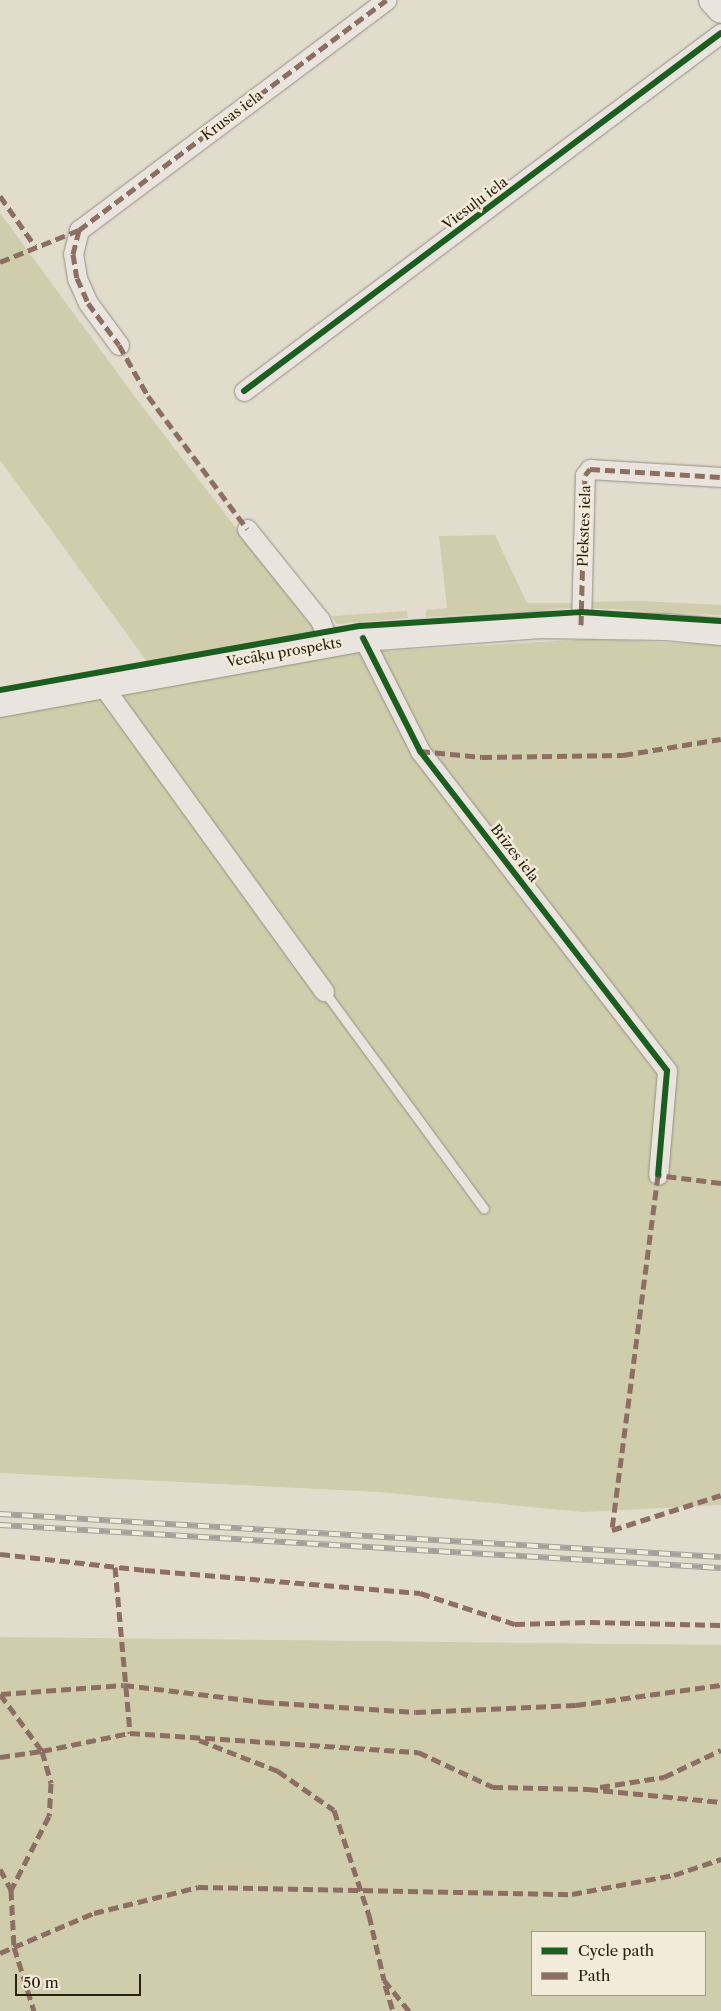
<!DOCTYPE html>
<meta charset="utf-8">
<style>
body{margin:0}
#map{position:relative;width:721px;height:2011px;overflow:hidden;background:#e2dccd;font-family:"Libre Caslon Text",serif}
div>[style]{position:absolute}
.green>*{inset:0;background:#cfcdab}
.roads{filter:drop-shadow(0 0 1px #938e83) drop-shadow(0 0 1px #938e83)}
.service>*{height:9px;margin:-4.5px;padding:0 4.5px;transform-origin:4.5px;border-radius:4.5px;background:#e9e5de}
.minor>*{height:19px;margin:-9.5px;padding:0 9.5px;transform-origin:9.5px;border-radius:9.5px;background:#e9e5de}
.secondary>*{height:26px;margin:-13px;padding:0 13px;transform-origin:13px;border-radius:13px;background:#e9e5de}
.rail>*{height:5.5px;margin-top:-2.75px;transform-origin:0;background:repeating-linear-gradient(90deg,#f2ebd9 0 11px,#a5a19a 0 22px);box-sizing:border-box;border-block:1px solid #a5a19a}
.quiet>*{height:5px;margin-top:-2.5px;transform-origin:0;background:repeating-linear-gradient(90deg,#8d6e63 0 10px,transparent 0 15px)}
.cycleway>*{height:6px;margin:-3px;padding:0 3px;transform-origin:3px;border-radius:3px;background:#1b5e20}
span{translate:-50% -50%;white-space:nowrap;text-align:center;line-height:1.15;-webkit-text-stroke:5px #f2ebd9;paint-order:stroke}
.street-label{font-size:14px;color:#2b2012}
.legend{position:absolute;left:531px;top:1931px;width:175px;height:65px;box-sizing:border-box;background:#f2ebd9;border:1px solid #a29a89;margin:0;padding:6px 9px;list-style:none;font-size:15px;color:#2b2012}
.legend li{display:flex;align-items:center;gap:10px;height:25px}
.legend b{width:25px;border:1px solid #a29a89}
.scale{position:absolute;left:15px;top:1974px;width:126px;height:22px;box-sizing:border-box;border:2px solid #2b2012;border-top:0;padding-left:6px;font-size:15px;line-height:18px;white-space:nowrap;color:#2b2012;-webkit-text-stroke:4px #f2ebd9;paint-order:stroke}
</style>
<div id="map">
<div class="green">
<i style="clip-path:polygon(0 213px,135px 397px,333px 654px,592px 639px,721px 645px,721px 1505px,583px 1512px,379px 1492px,0 1473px,0 712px,164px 685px,0 460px)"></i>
<i style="clip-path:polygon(495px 535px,527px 603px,574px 603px,574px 608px,426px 617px,426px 610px,447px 608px,439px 536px)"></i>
<i style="clip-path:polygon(640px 601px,721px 605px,721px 615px,588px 608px,588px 602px)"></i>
<i style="clip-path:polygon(407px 611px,408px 618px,337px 624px,331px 616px)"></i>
<i style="clip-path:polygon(evenodd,0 1637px,721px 1645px,721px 2011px,0 2011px,0 1637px,532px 1932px,705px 1932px,705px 1995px,532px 1995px,532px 1932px)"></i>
</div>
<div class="roads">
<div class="service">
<i style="left:324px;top:991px;width:270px;rotate:53.7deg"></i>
</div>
<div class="minor">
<i style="left:119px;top:345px;width:52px;rotate:-126.4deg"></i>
<i style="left:88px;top:303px;width:27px;rotate:-114deg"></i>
<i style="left:77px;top:278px;width:24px;rotate:-99deg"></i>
<i style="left:73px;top:254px;width:25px;rotate:-76deg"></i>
<i style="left:79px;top:230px;width:384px;rotate:-36.8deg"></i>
<i style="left:244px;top:391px;width:596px;rotate:-36.89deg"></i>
<i style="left:247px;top:529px;width:117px;rotate:51.3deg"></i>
<i style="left:320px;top:620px;width:26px;rotate:69deg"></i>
<i style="left:581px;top:625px;width:150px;rotate:-88.5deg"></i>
<i style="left:585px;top:475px;width:8px;rotate:-50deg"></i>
<i style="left:590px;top:469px;width:131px;rotate:3.5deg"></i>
<i style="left:363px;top:638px;width:127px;rotate:63.2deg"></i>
<i style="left:420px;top:751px;width:404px;rotate:52.3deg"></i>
<i style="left:667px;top:1071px;width:104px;rotate:94.9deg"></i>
<i style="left:103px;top:686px;width:377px;rotate:54.1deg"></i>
</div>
<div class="secondary">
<i style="left:712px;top:0;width:13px;rotate:48deg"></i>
<i style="left:0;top:704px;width:369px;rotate:-10.3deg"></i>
<i style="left:363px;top:638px;width:175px;rotate:-4.2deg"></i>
<i style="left:538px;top:625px;width:128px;rotate:0.9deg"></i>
<i style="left:666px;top:627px;width:55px;rotate:5.2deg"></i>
</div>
</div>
<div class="rail">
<i style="left:0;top:1514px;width:722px;rotate:3.41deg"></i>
<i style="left:0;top:1525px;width:722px;rotate:3.41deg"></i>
</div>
<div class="quiet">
<i style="left:0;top:196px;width:61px;rotate:55deg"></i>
<i style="left:79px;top:230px;width:25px;rotate:104deg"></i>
<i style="left:73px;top:254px;width:24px;rotate:81deg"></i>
<i style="left:77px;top:278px;width:27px;rotate:66deg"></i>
<i style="left:88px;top:303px;width:52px;rotate:53.6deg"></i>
<i style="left:119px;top:345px;width:59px;rotate:60.4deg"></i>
<i style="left:148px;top:396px;width:166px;rotate:53.3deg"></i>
<i style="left:0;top:262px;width:85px;rotate:-22.1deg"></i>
<i style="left:79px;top:230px;width:384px;rotate:-36.8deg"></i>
<i style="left:581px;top:625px;width:150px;rotate:-88.5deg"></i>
<i style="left:585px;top:475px;width:8px;rotate:-50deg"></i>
<i style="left:590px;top:469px;width:131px;rotate:3.5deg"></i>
<i style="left:420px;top:751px;width:62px;rotate:5.5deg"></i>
<i style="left:482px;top:757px;width:141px;rotate:-0.8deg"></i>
<i style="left:623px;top:755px;width:99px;rotate:-9.3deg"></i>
<i style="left:721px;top:1183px;width:64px;rotate:-172.8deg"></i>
<i style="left:658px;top:1175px;width:358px;rotate:97.4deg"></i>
<i style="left:612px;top:1530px;width:114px;rotate:-17.8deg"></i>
<i style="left:0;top:1554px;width:146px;rotate:6.3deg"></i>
<i style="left:145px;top:1570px;width:276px;rotate:4.8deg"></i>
<i style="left:420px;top:1593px;width:100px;rotate:18.1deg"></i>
<i style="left:515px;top:1624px;width:75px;rotate:-1.5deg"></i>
<i style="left:590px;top:1622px;width:131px;rotate:1.3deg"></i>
<i style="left:115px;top:1567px;width:167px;rotate:84.8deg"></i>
<i style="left:0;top:1694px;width:71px;rotate:53.6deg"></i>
<i style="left:42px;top:1751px;width:90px;rotate:-11.6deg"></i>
<i style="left:130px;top:1733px;width:289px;rotate:3.8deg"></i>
<i style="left:418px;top:1752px;width:83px;rotate:25deg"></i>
<i style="left:493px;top:1787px;width:95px;rotate:1.2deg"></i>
<i style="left:588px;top:1789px;width:134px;rotate:5.6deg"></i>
<i style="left:1px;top:1694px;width:123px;rotate:-4.2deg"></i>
<i style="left:124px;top:1685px;width:141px;rotate:6.9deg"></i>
<i style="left:264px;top:1702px;width:152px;rotate:3.8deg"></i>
<i style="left:416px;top:1712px;width:160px;rotate:-2.5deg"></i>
<i style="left:576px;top:1705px;width:146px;rotate:-7.9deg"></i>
<i style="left:199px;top:1740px;width:85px;rotate:21.4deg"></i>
<i style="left:278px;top:1771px;width:68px;rotate:34.9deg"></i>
<i style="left:334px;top:1810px;width:111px;rotate:71.6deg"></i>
<i style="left:369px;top:1915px;width:67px;rotate:77deg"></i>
<i style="left:384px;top:1980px;width:40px;rotate:51deg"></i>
<i style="left:0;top:1757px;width:42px;rotate:-8.1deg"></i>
<i style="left:42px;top:1751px;width:33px;rotate:74deg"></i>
<i style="left:51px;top:1783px;width:33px;rotate:93deg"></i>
<i style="left:49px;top:1816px;width:83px;rotate:117.2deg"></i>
<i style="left:11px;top:1890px;width:57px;rotate:87deg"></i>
<i style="left:14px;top:1947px;width:67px;rotate:72.6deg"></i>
<i style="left:600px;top:1787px;width:65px;rotate:-8.9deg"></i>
<i style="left:664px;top:1777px;width:63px;rotate:-25.3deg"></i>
<i style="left:0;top:1869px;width:24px;rotate:62deg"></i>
<i style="left:0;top:1953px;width:102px;rotate:-23.1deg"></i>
<i style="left:94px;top:1913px;width:107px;rotate:-14deg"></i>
<i style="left:198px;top:1887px;width:374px;rotate:1.1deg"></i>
<i style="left:572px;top:1894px;width:104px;rotate:-10.6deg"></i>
<i style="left:674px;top:1875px;width:50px;rotate:-18.8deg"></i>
<i style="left:385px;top:1985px;width:27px;rotate:73deg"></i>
</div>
<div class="cycleway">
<i style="left:244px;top:391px;width:596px;rotate:-36.89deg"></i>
<i style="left:363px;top:638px;width:127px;rotate:63.2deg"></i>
<i style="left:420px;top:751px;width:404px;rotate:52.3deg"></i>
<i style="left:667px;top:1071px;width:104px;rotate:94.9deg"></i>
<i style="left:0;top:690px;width:366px;rotate:-10.1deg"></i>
<i style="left:360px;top:626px;width:221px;rotate:-3.6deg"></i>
<i style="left:581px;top:612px;width:140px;rotate:3.7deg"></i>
</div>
<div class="street-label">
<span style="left:232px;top:115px;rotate:-37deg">Krusas iela</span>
<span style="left:475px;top:203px;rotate:-37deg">Viesuļu iela</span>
<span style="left:584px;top:526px;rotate:-88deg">Plekstes iela</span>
<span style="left:284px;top:652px;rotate:-10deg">Vecāķu prospekts</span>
<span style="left:515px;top:853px;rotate:52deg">Brīzes iela</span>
</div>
<ul class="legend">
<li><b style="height:6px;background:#1b5e20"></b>Cycle path</li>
<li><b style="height:6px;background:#8d6e63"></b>Path</li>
</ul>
<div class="scale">50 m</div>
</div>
